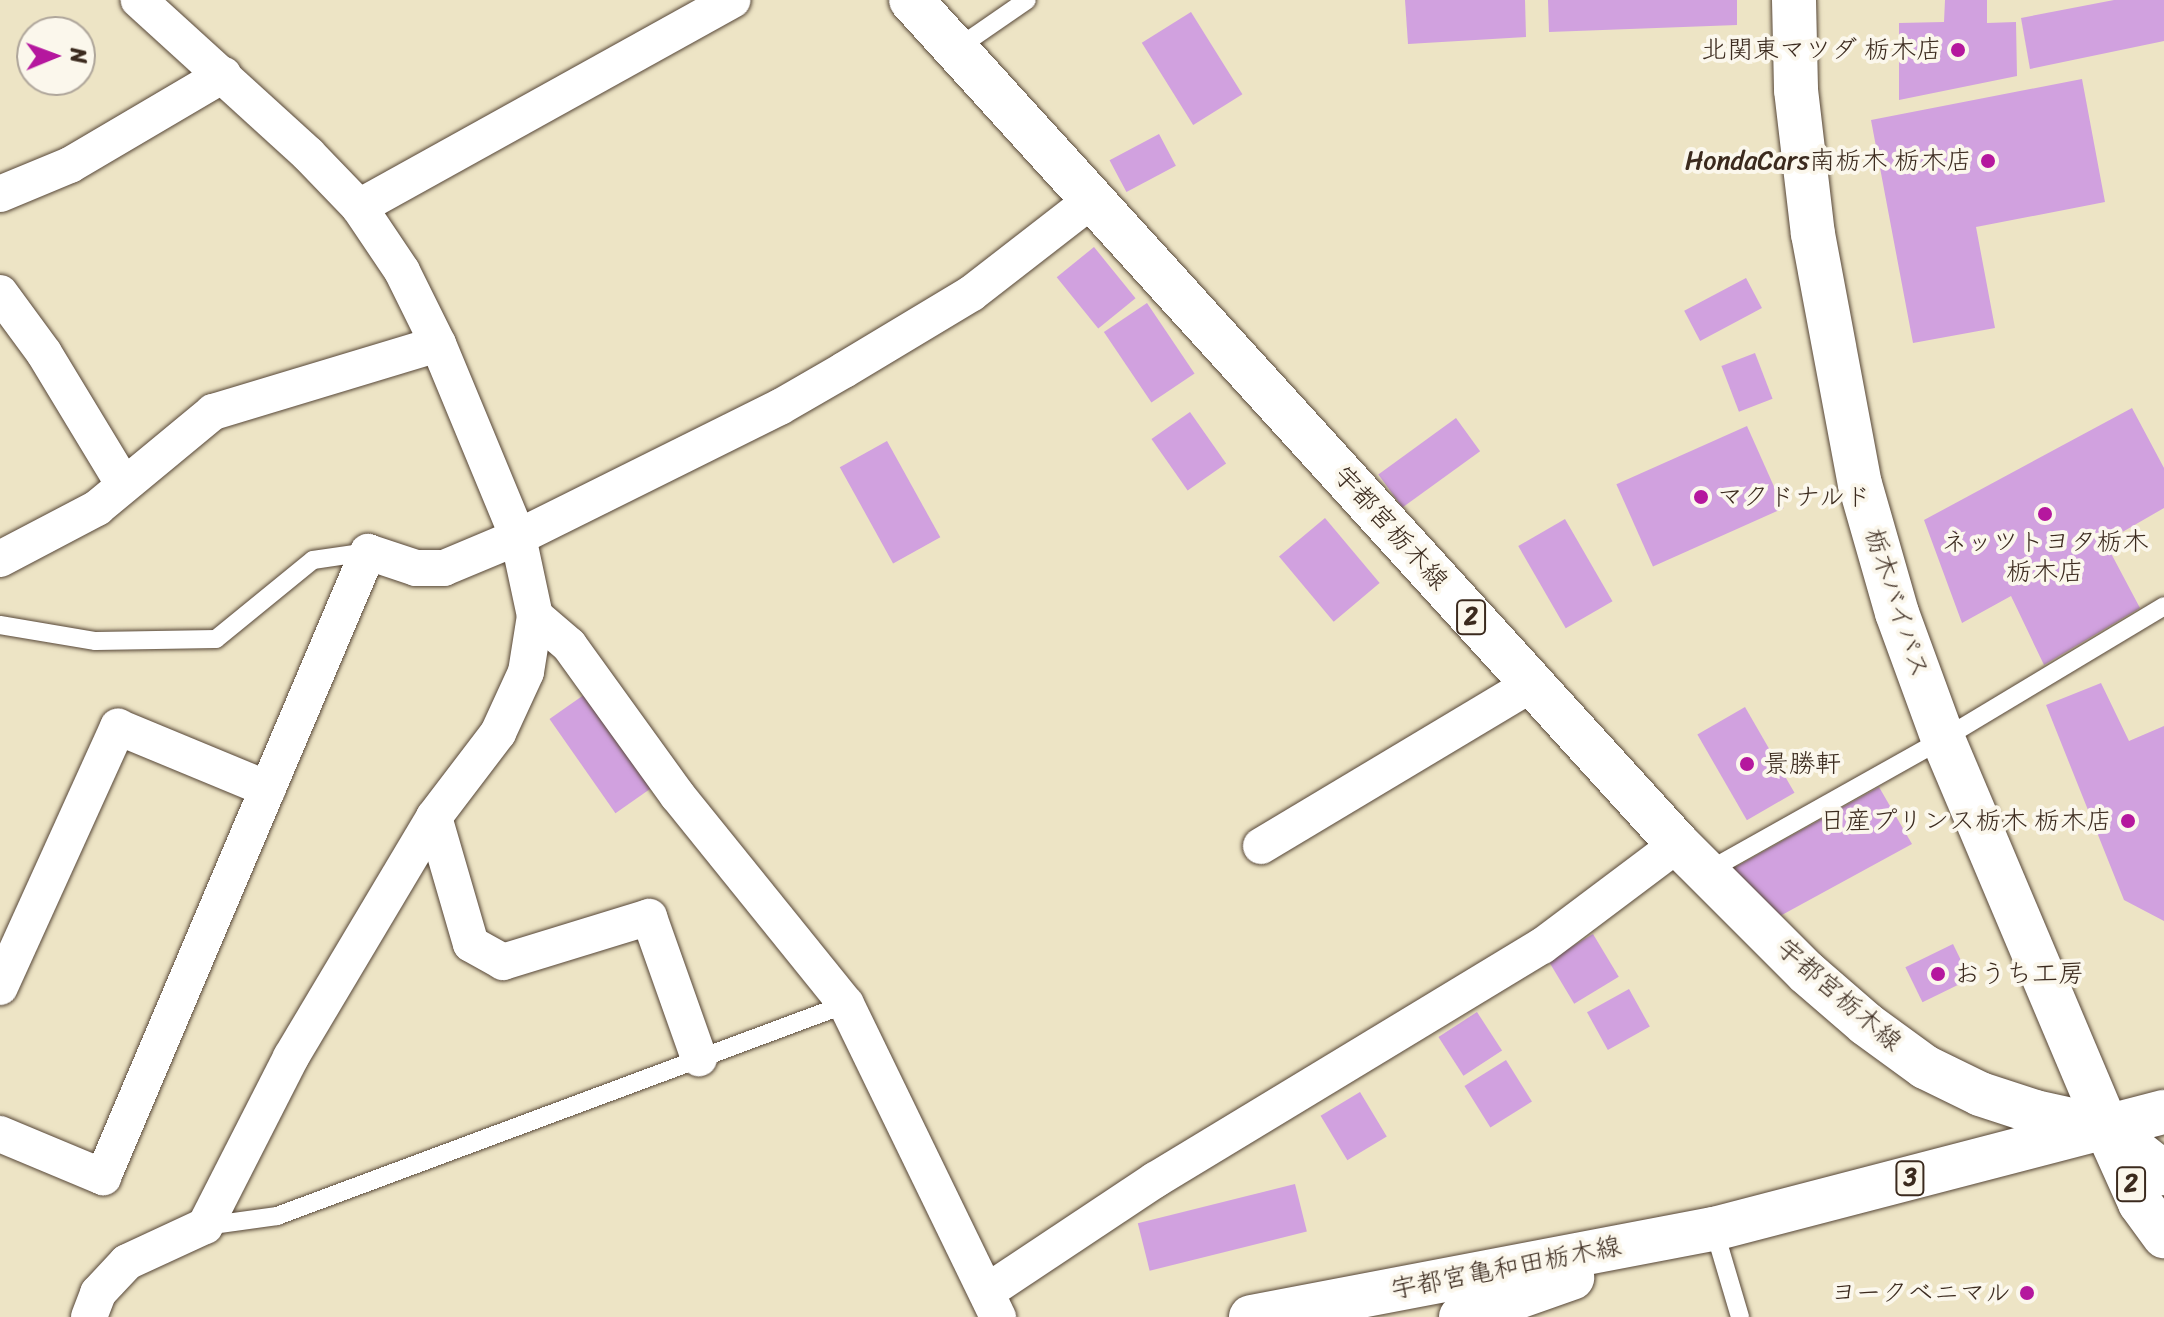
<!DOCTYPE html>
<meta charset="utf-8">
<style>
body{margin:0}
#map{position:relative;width:2164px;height:1317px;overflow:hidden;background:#ede4c5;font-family:Sriracha,"Klee One",sans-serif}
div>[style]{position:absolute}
.building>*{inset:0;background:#d1a1df;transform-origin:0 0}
.roads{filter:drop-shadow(0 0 2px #564637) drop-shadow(0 0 2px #564637)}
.service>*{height:18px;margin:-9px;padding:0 9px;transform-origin:9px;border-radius:9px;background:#fff}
.minor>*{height:36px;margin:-18px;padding:0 18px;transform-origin:18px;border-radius:18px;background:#fff}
.secondary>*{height:44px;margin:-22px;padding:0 22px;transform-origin:22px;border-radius:22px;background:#fff}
.primary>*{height:44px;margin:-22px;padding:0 22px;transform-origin:22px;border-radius:22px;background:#fff}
.dots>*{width:22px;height:22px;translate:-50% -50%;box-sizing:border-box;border:4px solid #fbf7ec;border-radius:50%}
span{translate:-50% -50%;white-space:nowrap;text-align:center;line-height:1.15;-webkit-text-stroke:8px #fbf7ec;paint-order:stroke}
.shield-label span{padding:2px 6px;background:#fbf7ec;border:2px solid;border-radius:6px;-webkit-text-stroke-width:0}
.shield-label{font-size:24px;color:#3b2a1e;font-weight:700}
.poi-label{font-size:26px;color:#3b2a1e}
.right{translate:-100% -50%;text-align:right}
.left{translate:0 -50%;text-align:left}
.street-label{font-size:26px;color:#3b2a1e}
.north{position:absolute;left:16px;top:16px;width:80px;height:80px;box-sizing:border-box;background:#fbf7ec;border:2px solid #aea59a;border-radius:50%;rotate:89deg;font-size:22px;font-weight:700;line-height:32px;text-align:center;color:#3b2a1e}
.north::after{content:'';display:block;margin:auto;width:28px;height:36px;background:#b5179e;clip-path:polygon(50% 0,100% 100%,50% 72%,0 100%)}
</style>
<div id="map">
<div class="building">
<i style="clip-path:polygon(1405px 0,1525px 0,1526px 37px,1408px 44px)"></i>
<i style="clip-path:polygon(1548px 0,1737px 0,1737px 25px,1549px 32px)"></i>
<i style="clip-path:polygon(1945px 0,1987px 0,1987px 23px,2016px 22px,2017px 76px,1899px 100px,1899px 23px,1944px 22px)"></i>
<i style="clip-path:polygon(2114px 0,2164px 0,2164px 41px,2030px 69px,2021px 18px)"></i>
<i style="left:1191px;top:12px;width:97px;height:58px;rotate:58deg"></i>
<i style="clip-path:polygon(2082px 79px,2105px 202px,1976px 227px,1995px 328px,1913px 343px,1871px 120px)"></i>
<i style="left:1159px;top:134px;width:36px;height:56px;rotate:62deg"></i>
<i style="left:1094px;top:247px;width:66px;height:48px;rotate:51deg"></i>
<i style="left:1746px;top:278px;width:34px;height:70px;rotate:62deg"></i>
<i style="left:1147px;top:303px;width:85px;height:52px;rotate:56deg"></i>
<i style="left:1755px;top:353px;width:49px;height:36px;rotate:69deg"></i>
<i style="clip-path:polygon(2132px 408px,2164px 468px,2164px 508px,2105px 542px,2140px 608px,2044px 665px,2011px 596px,1962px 623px,1924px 520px)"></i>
<i style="left:1190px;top:412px;width:63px;height:47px;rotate:55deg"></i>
<i style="left:1456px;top:418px;width:41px;height:96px;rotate:54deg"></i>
<i style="left:1747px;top:426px;width:90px;height:143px;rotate:66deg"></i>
<i style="left:887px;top:441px;width:110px;height:54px;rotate:61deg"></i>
<i style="left:1325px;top:518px;width:85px;height:60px;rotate:50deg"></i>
<i style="left:1565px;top:519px;width:95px;height:54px;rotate:60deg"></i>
<i style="clip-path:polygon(2101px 683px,2129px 741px,2164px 726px,2164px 921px,2124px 900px,2046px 705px)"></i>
<i style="left:588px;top:692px;width:115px;height:47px;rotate:55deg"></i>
<i style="left:1745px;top:707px;width:99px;height:55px;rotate:60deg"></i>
<i style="clip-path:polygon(1879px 787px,1912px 844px,1780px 916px,1732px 869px)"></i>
<i style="left:1593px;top:934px;width:50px;height:52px;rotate:59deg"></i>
<i style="left:1953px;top:944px;width:39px;height:53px;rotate:64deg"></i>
<i style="left:1629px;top:989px;width:43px;height:48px;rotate:61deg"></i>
<i style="left:1477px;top:1012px;width:46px;height:46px;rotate:57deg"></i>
<i style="left:1506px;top:1060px;width:49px;height:49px;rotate:58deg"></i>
<i style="left:1360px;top:1092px;width:52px;height:46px;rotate:59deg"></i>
<i style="left:1295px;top:1184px;width:49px;height:162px;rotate:76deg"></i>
</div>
<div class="roads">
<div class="service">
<i style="left:956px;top:49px;width:86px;rotate:-34.6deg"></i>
<i style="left:0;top:625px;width:97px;rotate:9.5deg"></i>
<i style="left:96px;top:641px;width:120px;rotate:-1deg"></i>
<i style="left:216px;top:639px;width:125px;rotate:-39.2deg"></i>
<i style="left:313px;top:560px;width:56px;rotate:-8.3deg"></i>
<i style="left:1706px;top:872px;width:272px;rotate:-29.3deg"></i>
<i style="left:1943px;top:739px;width:258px;rotate:-31deg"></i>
<i style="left:205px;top:1226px;width:73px;rotate:-7.9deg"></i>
<i style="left:277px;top:1216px;width:607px;rotate:-20.43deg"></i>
<i style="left:1714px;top:1229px;width:92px;rotate:73.5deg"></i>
</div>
<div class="minor">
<i style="left:0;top:194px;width:76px;rotate:-22.5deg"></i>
<i style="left:70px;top:165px;width:178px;rotate:-30.5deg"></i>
<i style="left:359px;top:207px;width:427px;rotate:-29deg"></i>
<i style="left:0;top:293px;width:74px;rotate:53.7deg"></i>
<i style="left:44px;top:353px;width:154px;rotate:58.8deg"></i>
<i style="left:0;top:559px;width:110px;rotate:-27.7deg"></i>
<i style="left:97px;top:508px;width:151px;rotate:-39.6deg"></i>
<i style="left:213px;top:412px;width:235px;rotate:-16.8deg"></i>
<i style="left:535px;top:616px;width:45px;rotate:40.5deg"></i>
<i style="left:569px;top:645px;width:186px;rotate:54.2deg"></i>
<i style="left:678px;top:796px;width:267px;rotate:51.1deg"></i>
<i style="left:846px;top:1004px;width:348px;rotate:64.1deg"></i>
<i style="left:434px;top:817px;width:132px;rotate:73.8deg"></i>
<i style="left:471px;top:944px;width:37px;rotate:29deg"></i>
<i style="left:503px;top:962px;width:153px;rotate:-17.1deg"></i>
<i style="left:649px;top:917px;width:150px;rotate:70.5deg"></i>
<i style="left:1261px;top:846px;width:316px;rotate:-30.9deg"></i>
<i style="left:0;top:987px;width:286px;rotate:-65.6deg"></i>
<i style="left:118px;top:727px;width:162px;rotate:22.5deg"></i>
<i style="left:0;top:1134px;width:112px;rotate:22.7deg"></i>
<i style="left:103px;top:1177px;width:679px;rotate:-67.02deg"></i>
<i style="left:368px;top:552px;width:51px;rotate:18.4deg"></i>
<i style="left:416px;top:568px;width:28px"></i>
<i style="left:444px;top:568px;width:80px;rotate:-22.7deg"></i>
<i style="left:518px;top:537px;width:292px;rotate:-26.4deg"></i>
<i style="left:780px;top:407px;width:74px;rotate:-30deg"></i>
<i style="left:844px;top:370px;width:149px;rotate:-31deg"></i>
<i style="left:972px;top:293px;width:152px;rotate:-37.8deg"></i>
<i style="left:988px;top:1291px;width:201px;rotate:-33.6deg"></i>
<i style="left:1155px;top:1180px;width:452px;rotate:-31.2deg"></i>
<i style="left:1542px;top:946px;width:170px;rotate:-36.9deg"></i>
<i style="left:89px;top:1317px;width:26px;rotate:-69deg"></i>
<i style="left:98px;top:1293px;width:42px;rotate:-46.9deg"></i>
<i style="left:127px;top:1262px;width:86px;rotate:-24.8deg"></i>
<i style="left:205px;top:1226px;width:190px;rotate:-63deg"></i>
<i style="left:291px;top:1057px;width:279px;rotate:-59.2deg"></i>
<i style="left:434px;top:817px;width:106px;rotate:-52.7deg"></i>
<i style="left:498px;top:733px;width:67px;rotate:-65.3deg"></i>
<i style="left:526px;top:672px;width:57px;rotate:-80.9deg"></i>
<i style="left:535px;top:616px;width:81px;rotate:-102.1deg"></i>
<i style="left:518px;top:537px;width:209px;rotate:-112.5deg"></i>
<i style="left:438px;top:344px;width:81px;rotate:-116.3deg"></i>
<i style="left:402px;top:271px;width:77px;rotate:-123.9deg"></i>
<i style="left:359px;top:207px;width:74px;rotate:-133.9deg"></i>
<i style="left:308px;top:154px;width:229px;rotate:-137.7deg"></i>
</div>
<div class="secondary">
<i style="left:1794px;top:0;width:90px;rotate:88.7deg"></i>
<i style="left:1796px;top:90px;width:145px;rotate:83.3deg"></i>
<i style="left:1813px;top:234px;width:254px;rotate:79.4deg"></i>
<i style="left:1860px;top:484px;width:134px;rotate:74deg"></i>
<i style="left:1897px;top:613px;width:134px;rotate:69.9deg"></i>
<i style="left:1943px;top:739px;width:422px;rotate:67.1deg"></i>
</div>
<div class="primary">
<i style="left:911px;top:0;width:1140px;rotate:47.74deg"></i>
<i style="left:1678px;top:844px;width:181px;rotate:45deg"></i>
<i style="left:1806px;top:972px;width:79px;rotate:40.9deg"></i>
<i style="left:1866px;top:1024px;width:73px;rotate:36.1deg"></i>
<i style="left:1925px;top:1067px;width:61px;rotate:26.1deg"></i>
<i style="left:1980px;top:1094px;width:58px;rotate:18.1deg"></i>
<i style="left:2035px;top:1112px;width:74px;rotate:12.5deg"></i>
<i style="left:2107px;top:1128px;width:73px;rotate:38.3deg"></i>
<i style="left:2109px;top:1134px;width:76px;rotate:65.8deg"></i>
<i style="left:2140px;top:1203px;width:41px;rotate:54deg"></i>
<i style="left:1251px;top:1317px;width:471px;rotate:-10.8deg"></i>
<i style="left:1714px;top:1229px;width:465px;rotate:-14.6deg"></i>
<i style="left:1461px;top:1317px;width:118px;rotate:-19.4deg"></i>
</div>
</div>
<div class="dots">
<i style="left:1958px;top:50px;background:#b5179e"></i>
<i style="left:1988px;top:161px;background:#b5179e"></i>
<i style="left:1701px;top:497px;background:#b5179e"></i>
<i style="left:2045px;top:514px;background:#b5179e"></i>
<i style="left:1747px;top:764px;background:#b5179e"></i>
<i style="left:2128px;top:821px;background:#b5179e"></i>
<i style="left:1938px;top:974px;background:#b5179e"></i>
<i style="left:2027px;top:1293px;background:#b5179e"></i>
</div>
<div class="shield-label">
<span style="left:1471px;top:617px">2</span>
<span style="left:1910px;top:1178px">3</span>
<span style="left:2131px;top:1184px">2</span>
</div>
<div class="poi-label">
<span class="right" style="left:1942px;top:50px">北関東マツダ 栃木店</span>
<span class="right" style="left:1972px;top:161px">HondaCars南栃木 栃木店</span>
<span class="left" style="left:1717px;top:497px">マクドナルド</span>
<span style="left:2045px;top:557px">ネッツトヨタ栃木<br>栃木店</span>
<span class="left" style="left:1763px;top:764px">景勝軒</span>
<span class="right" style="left:2112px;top:821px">日産プリンス栃木 栃木店</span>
<span class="left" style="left:1954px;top:974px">おうち工房</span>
<span class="right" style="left:2011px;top:1293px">ヨークベニマル</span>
</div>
<div class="street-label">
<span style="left:1391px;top:528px;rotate:48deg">宇都宮栃木線</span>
<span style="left:1897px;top:603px;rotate:72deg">栃木バイパス</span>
<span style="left:1839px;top:995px;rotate:41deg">宇都宮栃木線</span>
<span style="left:1506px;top:1268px;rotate:-11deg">宇都宮亀和田栃木線</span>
</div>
<div class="north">N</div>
</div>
